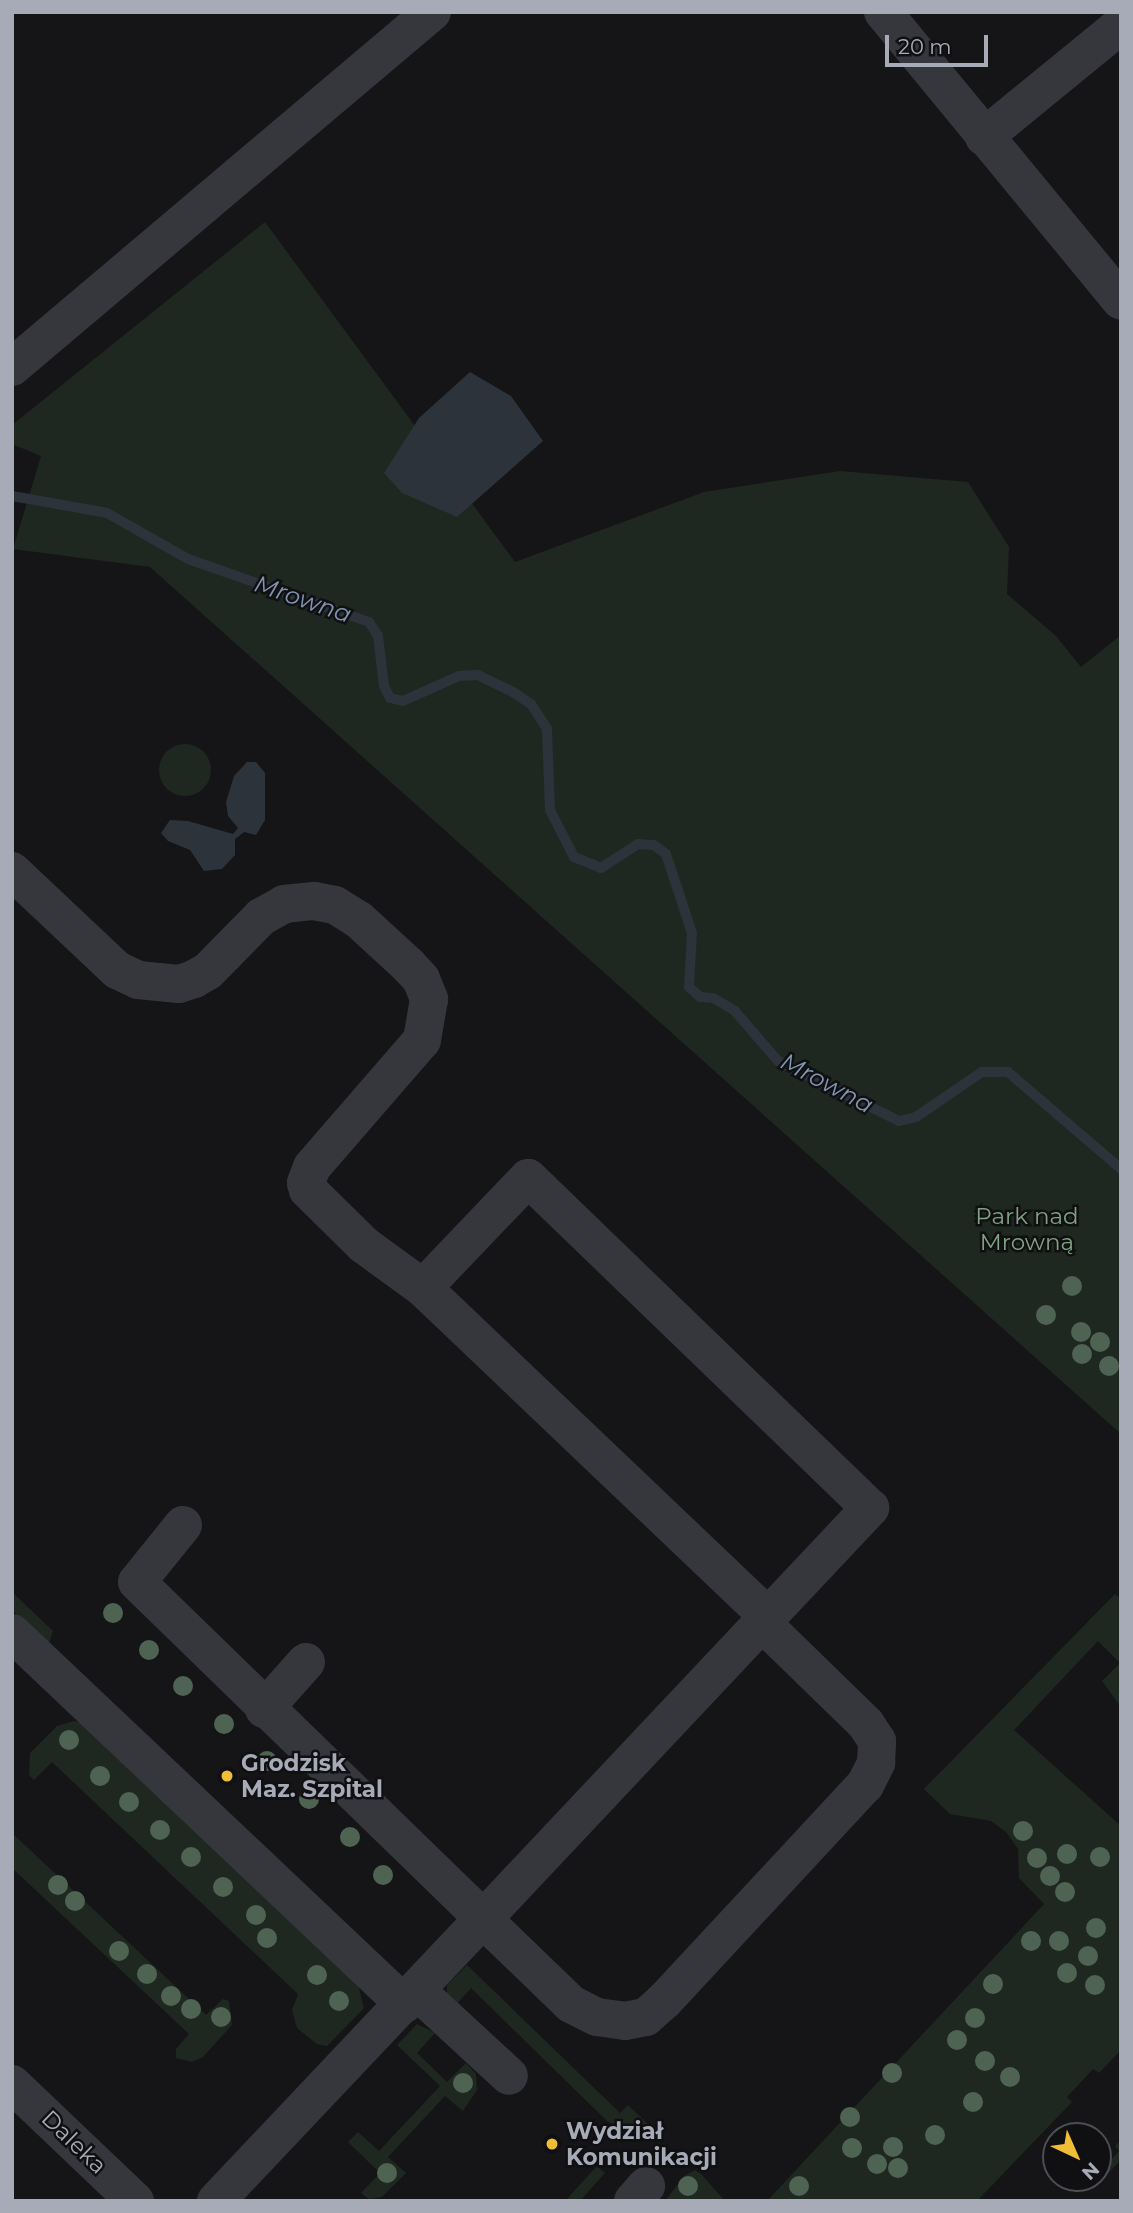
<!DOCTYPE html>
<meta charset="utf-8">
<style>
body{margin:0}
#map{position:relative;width:1133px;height:2213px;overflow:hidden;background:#151517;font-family:Montserrat,sans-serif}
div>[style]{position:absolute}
.green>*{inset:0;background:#1f2721}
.round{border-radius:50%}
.water>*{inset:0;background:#2c333b}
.stream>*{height:10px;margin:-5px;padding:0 5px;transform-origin:5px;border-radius:5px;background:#2c333b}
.minor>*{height:38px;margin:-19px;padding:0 19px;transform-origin:19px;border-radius:19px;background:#36373c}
.trees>*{width:20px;height:20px;margin:-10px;border-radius:50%;background:#4f6352}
.dots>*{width:19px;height:19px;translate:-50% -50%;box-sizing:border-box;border:4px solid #101012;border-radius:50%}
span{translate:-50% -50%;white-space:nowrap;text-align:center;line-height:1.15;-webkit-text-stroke:5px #101012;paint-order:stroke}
.park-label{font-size:23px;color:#7fa283}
.poi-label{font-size:23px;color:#a7abb7;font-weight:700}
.left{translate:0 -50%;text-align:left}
.street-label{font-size:23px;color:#a7abb7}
.water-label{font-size:24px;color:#7f96b2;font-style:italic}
.frame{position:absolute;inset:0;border:14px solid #a7abb7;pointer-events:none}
.north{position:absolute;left:1042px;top:2122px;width:70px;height:70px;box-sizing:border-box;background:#101012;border:2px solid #4c4e54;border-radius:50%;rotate:136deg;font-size:19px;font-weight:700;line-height:28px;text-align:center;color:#a7abb7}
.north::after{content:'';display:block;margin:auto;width:24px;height:32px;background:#efbd36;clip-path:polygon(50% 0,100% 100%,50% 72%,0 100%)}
.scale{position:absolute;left:885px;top:35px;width:103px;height:32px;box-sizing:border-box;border:4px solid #a7abb7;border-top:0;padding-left:9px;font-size:21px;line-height:24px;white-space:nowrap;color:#a7abb7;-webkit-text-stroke:5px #101012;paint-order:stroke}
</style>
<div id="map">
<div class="green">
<i style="clip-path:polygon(265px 222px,515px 562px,704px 492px,840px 471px,968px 482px,1009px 547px,1007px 594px,1056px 636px,1081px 667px,1121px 635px,1121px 1434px,150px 567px,13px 549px,41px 456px,12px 444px,12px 425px)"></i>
<i class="round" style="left:159px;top:744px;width:52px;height:52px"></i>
<i style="clip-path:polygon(12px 1592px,53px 1631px,49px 1644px,12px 1610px)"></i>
<i style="clip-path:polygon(1115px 1594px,1121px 1599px,1121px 1707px,1102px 1681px,1120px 1663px,1098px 1641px,1014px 1730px,1121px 1826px,1121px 2050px,1099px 2073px,1093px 2069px,1067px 2097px,1072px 2102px,977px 2201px,767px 2201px,1044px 1904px,1019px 1878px,1018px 1849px,1006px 1832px,991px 1821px,950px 1814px,924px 1789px)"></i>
<i style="clip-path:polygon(74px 1721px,83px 1723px,357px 1981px,364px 2008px,327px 2046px,317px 2044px,297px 2028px,292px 2010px,298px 1994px,52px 1762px,34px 1780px,29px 1775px,30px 1753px,57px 1726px)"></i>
<i style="clip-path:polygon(12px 1833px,206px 2015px,223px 1999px,229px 2001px,232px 2025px,203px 2057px,192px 2062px,176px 2058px,176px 2049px,189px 2034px,12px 1868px)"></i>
<i style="clip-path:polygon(467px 1965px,620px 2113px,628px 2105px,650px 2126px,632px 2133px,608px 2122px,471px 1988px,453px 2008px,447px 1998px,447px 1985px)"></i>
<i style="clip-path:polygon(417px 2024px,435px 2033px,417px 2053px,447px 2082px,466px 2063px,476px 2074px,477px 2090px,463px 2111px,445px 2096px,388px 2157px,406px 2173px,382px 2197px,369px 2199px,361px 2193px,380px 2173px,348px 2142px,358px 2132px,379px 2151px,440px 2086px,397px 2045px)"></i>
<i style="clip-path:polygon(1119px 2142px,1121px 2160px,1093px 2189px,1083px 2179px,1098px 2178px,1098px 2164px,1102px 2160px,1107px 2164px,1119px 2151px,1115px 2146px)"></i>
<i style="clip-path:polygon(597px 2166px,605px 2173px,580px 2201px,565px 2201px)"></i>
<i style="clip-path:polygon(695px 2170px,701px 2174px,725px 2201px,665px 2201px,684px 2176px)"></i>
</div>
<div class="water">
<i style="clip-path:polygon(470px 372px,511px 396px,543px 441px,457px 517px,402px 493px,384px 473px,419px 418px)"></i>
<i style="clip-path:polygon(247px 762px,256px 762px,265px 773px,265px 820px,256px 835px,244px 832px,235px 839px,235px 855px,222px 869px,204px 871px,190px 850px,168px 841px,161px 833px,170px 820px,188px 821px,233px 834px,238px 828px,228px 816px,226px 802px,234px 776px)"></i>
</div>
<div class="stream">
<i style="left:12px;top:496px;width:97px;rotate:10.1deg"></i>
<i style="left:107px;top:513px;width:93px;rotate:29.6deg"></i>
<i style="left:188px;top:559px;width:192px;rotate:19.2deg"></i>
<i style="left:369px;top:622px;width:17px;rotate:57deg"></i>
<i style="left:378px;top:636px;width:50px;rotate:83.2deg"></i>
<i style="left:384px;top:686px;width:13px;rotate:63deg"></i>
<i style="left:390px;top:698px;width:13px;rotate:13deg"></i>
<i style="left:403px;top:701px;width:61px;rotate:-24.1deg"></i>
<i style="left:459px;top:676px;width:19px;rotate:-3deg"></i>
<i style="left:478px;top:675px;width:39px;rotate:26deg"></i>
<i style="left:513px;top:692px;width:22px;rotate:34deg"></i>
<i style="left:531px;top:704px;width:30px;rotate:57deg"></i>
<i style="left:547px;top:729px;width:81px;rotate:87.9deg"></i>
<i style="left:550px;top:810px;width:53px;rotate:62.9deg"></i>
<i style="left:574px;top:857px;width:29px;rotate:22deg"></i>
<i style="left:601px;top:868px;width:44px;rotate:-33deg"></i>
<i style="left:638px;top:844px;width:16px;rotate:4deg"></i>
<i style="left:654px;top:845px;width:15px;rotate:37deg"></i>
<i style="left:666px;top:854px;width:83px;rotate:71.8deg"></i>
<i style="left:692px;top:933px;width:54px;rotate:93.2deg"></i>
<i style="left:689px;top:987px;width:15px;rotate:42deg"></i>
<i style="left:700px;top:997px;width:13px;rotate:4deg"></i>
<i style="left:713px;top:998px;width:24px;rotate:30deg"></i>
<i style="left:734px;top:1010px;width:67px;rotate:49.2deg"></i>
<i style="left:778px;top:1061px;width:135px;rotate:26.4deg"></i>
<i style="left:899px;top:1121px;width:17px;rotate:-13deg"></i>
<i style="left:916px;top:1117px;width:80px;rotate:-34.3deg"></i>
<i style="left:982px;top:1072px;width:26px"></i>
<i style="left:1008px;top:1072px;width:149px;rotate:40.6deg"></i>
</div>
<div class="minor">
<i style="left:883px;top:12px;width:374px;rotate:50.5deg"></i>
<i style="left:984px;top:137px;width:177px;rotate:-39.3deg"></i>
<i style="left:12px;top:367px;width:550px;rotate:-40.21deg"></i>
<i style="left:12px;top:871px;width:144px;rotate:43.3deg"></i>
<i style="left:117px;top:970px;width:23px;rotate:25deg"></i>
<i style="left:138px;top:980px;width:41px;rotate:5.6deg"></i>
<i style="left:179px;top:984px;width:16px;rotate:-18deg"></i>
<i style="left:194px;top:979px;width:16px;rotate:-30deg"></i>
<i style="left:208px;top:971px;width:76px;rotate:-45.5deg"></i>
<i style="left:261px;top:917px;width:26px;rotate:-29deg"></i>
<i style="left:284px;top:904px;width:30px;rotate:-6deg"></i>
<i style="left:314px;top:901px;width:21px;rotate:11deg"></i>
<i style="left:335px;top:905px;width:28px;rotate:32deg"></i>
<i style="left:359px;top:920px;width:67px;rotate:42.6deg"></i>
<i style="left:408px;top:965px;width:19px;rotate:47deg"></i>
<i style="left:421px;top:979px;width:22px;rotate:68deg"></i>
<i style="left:429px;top:999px;width:42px;rotate:99.7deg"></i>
<i style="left:422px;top:1040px;width:168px;rotate:130.9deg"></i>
<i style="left:312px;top:1167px;width:17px;rotate:111deg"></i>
<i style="left:306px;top:1183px;width:7px;rotate:74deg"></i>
<i style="left:308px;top:1190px;width:78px;rotate:44.5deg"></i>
<i style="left:364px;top:1245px;width:73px;rotate:36.1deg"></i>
<i style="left:423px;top:1288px;width:476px;rotate:43.6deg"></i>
<i style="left:183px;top:1525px;width:73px;rotate:128.9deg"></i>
<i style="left:137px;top:1582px;width:483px;rotate:44.2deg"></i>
<i style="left:483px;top:1919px;width:565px;rotate:-46.72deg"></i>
<i style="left:870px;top:1508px;width:475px;rotate:-136deg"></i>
<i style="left:528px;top:1178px;width:152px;rotate:133.7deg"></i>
<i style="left:12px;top:1633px;width:540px;rotate:43.42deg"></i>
<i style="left:264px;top:1709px;width:63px;rotate:-48.2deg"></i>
<i style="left:417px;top:1991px;width:125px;rotate:42.7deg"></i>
<i style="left:12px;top:2084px;width:170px;rotate:43.6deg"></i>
<i style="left:216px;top:2201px;width:388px;rotate:-46.6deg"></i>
<i style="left:483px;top:1919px;width:122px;rotate:44deg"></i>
<i style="left:571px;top:2004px;width:29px;rotate:27deg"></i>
<i style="left:597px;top:2017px;width:28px;rotate:8deg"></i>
<i style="left:625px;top:2021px;width:21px;rotate:-11deg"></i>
<i style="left:646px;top:2017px;width:24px;rotate:-42deg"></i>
<i style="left:664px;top:2001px;width:295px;rotate:-47.1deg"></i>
<i style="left:865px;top:1785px;width:25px;rotate:-63deg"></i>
<i style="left:876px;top:1763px;width:22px;rotate:-87deg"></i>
<i style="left:877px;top:1741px;width:20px;rotate:-123deg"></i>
<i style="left:866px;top:1724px;width:145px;rotate:-135.8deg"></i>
<i style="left:633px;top:2201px;width:20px;rotate:-49deg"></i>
</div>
<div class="trees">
<i style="left:1072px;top:1286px"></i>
<i style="left:1046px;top:1315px"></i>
<i style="left:1081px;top:1332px"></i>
<i style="left:1100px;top:1342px"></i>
<i style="left:1082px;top:1354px"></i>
<i style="left:1109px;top:1366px"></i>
<i style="left:113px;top:1613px"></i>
<i style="left:149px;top:1650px"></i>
<i style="left:183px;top:1686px"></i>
<i style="left:224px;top:1724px"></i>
<i style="left:69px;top:1740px"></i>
<i style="left:267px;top:1761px"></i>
<i style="left:100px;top:1776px"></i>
<i style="left:309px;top:1799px"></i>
<i style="left:129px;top:1802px"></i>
<i style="left:160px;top:1830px"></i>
<i style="left:1023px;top:1831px"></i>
<i style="left:350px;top:1837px"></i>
<i style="left:1067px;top:1854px"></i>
<i style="left:191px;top:1857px"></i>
<i style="left:1100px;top:1857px"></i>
<i style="left:1037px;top:1858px"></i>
<i style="left:383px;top:1875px"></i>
<i style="left:1050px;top:1876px"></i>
<i style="left:58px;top:1885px"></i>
<i style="left:223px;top:1887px"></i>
<i style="left:1065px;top:1892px"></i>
<i style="left:75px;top:1901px"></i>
<i style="left:256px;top:1915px"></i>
<i style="left:1096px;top:1928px"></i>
<i style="left:267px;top:1938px"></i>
<i style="left:1031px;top:1941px"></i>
<i style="left:1059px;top:1941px"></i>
<i style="left:119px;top:1951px"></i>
<i style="left:1088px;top:1956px"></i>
<i style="left:1067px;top:1973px"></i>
<i style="left:147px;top:1974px"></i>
<i style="left:317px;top:1975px"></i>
<i style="left:993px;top:1984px"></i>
<i style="left:1095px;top:1985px"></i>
<i style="left:171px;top:1996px"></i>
<i style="left:339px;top:2001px"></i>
<i style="left:191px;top:2009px"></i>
<i style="left:221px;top:2017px"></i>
<i style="left:975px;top:2018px"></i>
<i style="left:957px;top:2040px"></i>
<i style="left:985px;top:2061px"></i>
<i style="left:892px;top:2073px"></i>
<i style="left:1010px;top:2077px"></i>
<i style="left:463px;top:2083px"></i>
<i style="left:973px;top:2102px"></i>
<i style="left:850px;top:2117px"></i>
<i style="left:935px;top:2135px"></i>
<i style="left:893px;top:2147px"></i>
<i style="left:852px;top:2148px"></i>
<i style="left:877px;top:2164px"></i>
<i style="left:898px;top:2168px"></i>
<i style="left:387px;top:2173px"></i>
<i style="left:688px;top:2186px"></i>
<i style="left:799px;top:2186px"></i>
</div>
<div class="dots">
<i style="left:227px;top:1776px;background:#efbd36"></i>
<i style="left:552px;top:2144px;background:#efbd36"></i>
</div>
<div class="park-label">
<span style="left:1027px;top:1229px">Park nad<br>Mrowną</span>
</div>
<div class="poi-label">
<span class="left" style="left:241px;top:1776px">Grodzisk<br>Maz. Szpital</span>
<span class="left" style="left:566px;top:2144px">Wydział<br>Komunikacji</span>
</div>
<div class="street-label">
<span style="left:74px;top:2142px;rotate:44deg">Daleka</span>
</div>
<div class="water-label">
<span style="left:303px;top:599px;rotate:19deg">Mrowna</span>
<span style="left:827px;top:1083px;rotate:28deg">Mrowna</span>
</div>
<div class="frame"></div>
<div class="north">N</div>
<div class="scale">20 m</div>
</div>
